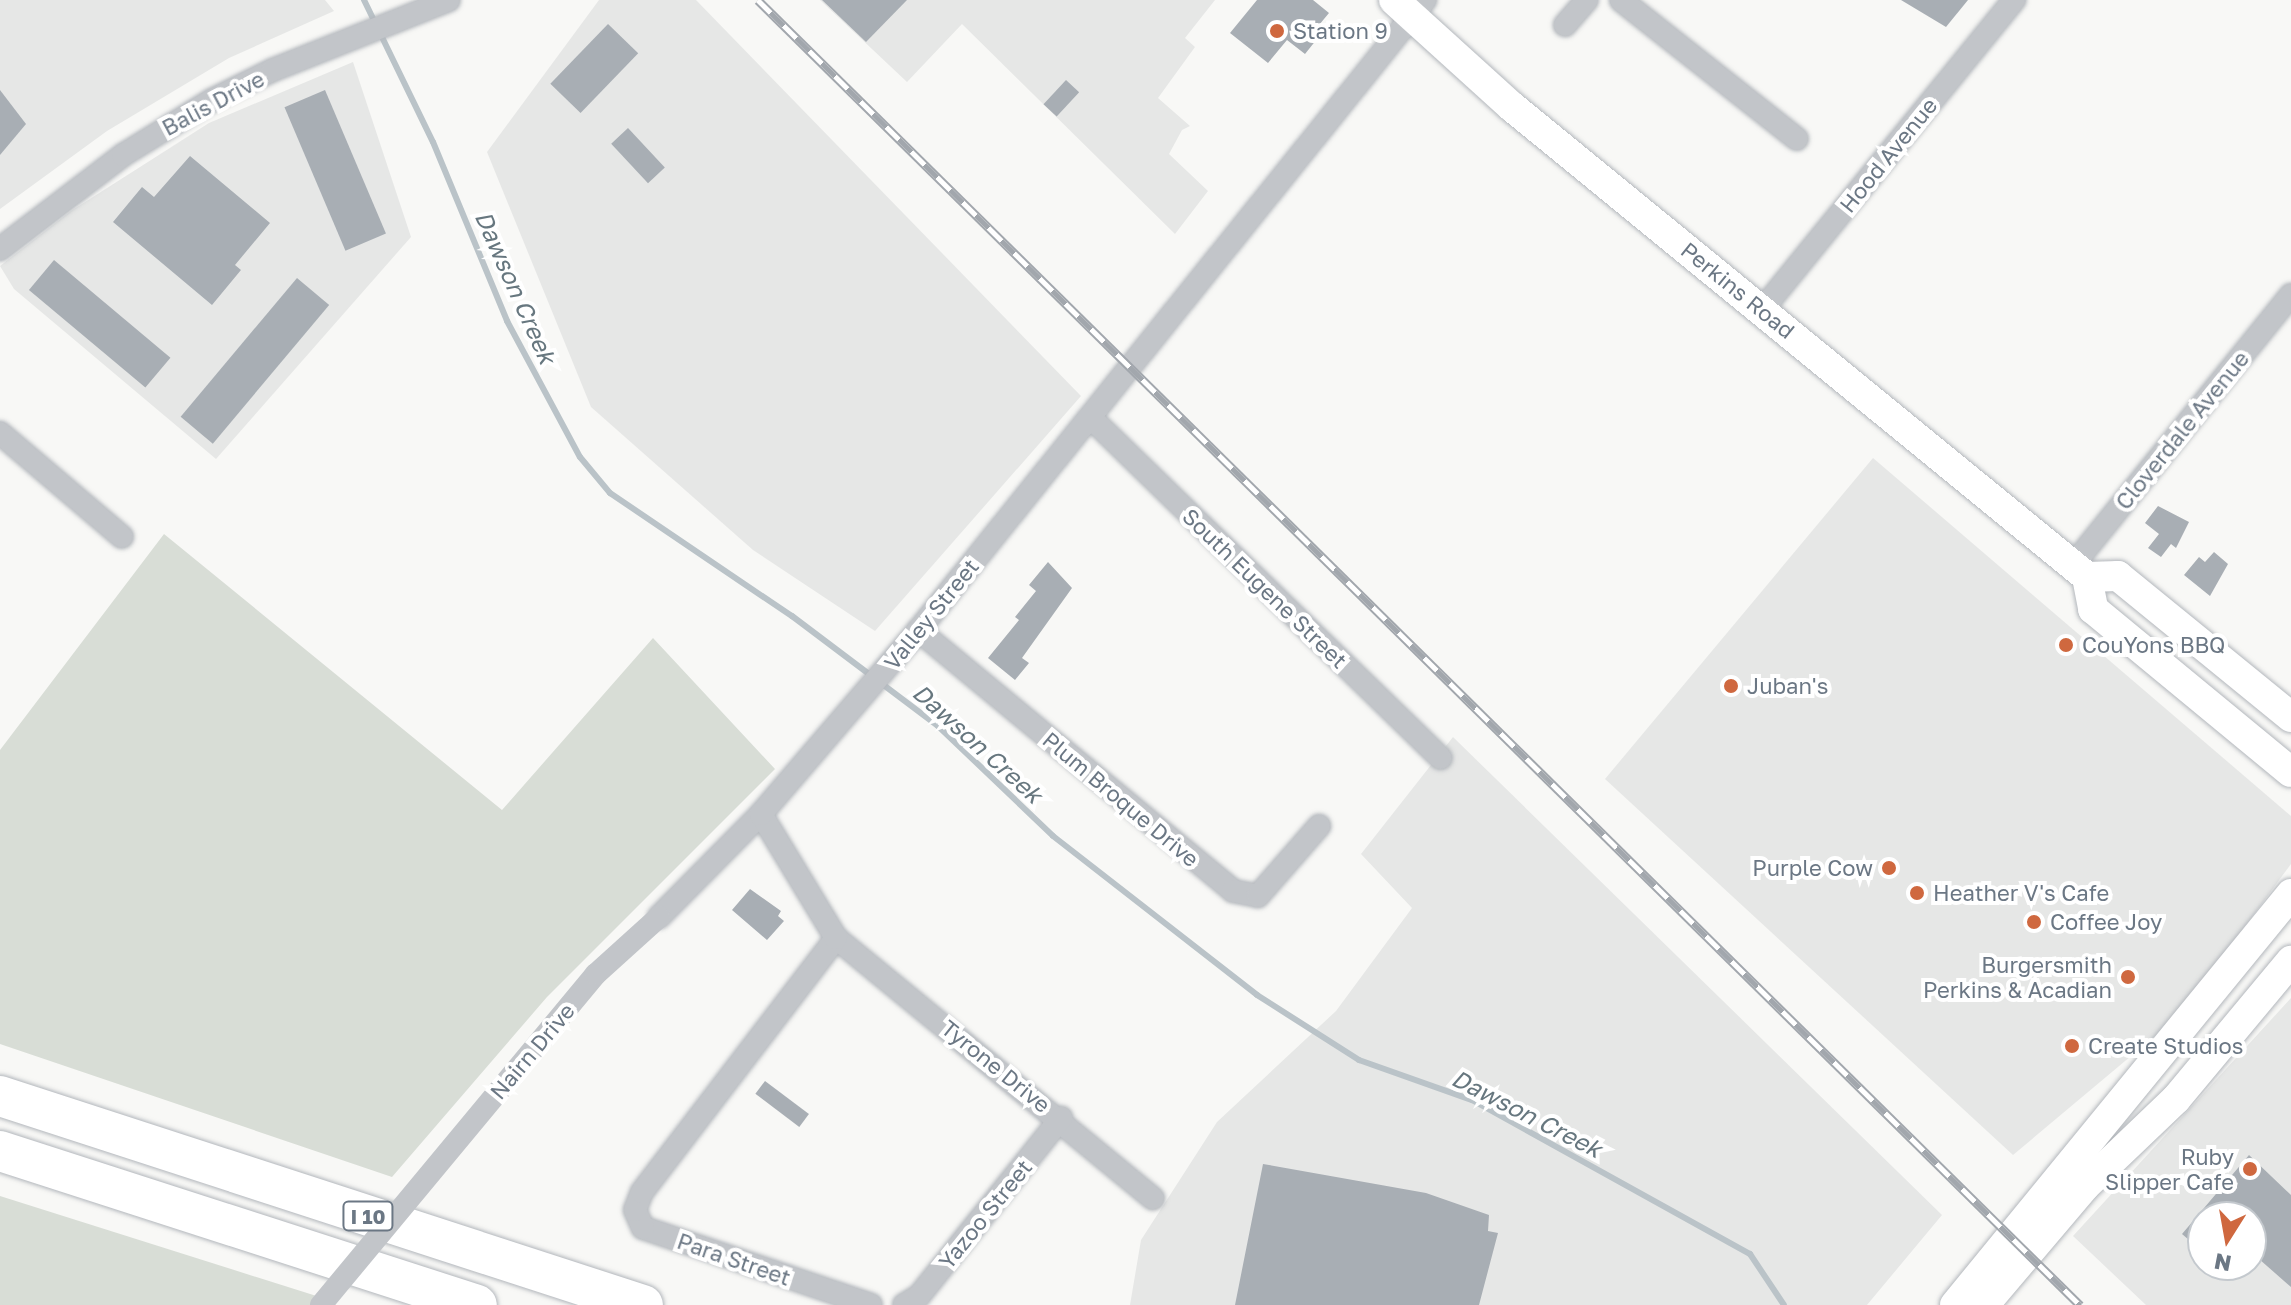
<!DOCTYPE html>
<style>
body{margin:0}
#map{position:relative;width:2291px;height:1305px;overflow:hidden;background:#f8f8f6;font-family:"Golos Text",sans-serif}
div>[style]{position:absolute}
.built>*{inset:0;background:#e6e7e6}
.green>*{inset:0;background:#d8ddd6}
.stream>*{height:6px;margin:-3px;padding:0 3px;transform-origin:3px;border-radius:3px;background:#bac3c8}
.building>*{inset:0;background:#a8aeb4;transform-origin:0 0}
.roads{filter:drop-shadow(0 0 2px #b3b7bc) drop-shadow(0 0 2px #b3b7bc)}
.minor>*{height:22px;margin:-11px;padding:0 11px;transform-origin:11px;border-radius:11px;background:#c2c5c9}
.secondary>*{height:30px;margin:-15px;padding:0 15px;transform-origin:15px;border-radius:15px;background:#fff}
.motorway>*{height:40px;margin:-20px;padding:0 20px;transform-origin:20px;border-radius:20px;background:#fff}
.rail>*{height:9px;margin-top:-4.5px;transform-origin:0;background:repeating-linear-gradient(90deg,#fff 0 18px,#a2a7ad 0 36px);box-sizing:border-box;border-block:2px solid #a2a7ad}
.minor-bridge>*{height:22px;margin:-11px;padding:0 11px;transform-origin:11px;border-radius:11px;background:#c2c5c9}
.dots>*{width:22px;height:22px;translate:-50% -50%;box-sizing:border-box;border:4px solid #fff;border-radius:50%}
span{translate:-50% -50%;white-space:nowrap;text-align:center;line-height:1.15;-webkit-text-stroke:8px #fff;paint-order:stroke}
.shield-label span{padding:2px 6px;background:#fff;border:2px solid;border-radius:6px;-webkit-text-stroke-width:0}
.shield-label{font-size:20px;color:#6b7784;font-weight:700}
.poi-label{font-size:22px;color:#6b7784}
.left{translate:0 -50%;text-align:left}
.right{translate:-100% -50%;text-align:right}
.street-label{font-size:22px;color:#6b7784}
.water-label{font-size:24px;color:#67777f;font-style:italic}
.north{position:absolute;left:2187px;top:1201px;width:80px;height:80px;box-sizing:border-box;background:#fff;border:2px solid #c4c9ce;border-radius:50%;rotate:191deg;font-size:22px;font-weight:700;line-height:32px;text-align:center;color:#6b7784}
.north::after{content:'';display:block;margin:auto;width:28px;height:36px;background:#cf683f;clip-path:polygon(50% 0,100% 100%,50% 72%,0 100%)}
</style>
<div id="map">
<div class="built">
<i style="clip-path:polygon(0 0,325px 0,334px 11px,229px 58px,107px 131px,0 209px)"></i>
<i style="clip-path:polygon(599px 0,696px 0,1081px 396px,875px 631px,753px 550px,591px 407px,487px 152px)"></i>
<i style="clip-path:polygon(820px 0,1215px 0,1185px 38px,1195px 47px,1158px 98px,1190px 126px,1182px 130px,1169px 154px,1208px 191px,1175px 234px,962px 24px,907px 82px)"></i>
<i style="clip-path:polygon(353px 62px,411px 237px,216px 459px,14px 289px,0 266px,71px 211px,209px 123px)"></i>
<i style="clip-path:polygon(1873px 458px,2291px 816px,2291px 864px,2180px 1015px,2013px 1155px,1605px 779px)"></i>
<i style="clip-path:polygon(1453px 737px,1942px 1215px,1867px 1305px,1130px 1305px,1141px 1240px,1217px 1122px,1336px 1011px,1412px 908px,1361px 854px)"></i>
<i style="clip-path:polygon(evenodd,2291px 998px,2291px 1305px,2146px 1305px,2073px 1236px,2291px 998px,2203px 1217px,2251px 1217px,2251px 1265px,2203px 1265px,2203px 1217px)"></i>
</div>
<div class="green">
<i style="clip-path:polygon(164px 534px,502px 810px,653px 638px,775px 769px,547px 997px,392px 1177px,0 1044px,0 750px)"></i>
<i style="clip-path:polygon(0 1196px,326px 1299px,321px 1305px,0 1305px)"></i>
</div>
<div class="stream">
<i style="left:364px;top:0;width:25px;rotate:64deg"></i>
<i style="left:380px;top:33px;width:121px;rotate:64.1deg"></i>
<i style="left:433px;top:142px;width:194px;rotate:67.5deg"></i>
<i style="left:507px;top:321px;width:154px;rotate:61.8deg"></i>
<i style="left:580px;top:457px;width:47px;rotate:50.2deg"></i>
<i style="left:610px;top:493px;width:220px;rotate:34.1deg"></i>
<i style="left:792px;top:616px;width:183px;rotate:37deg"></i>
<i style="left:938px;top:726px;width:159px;rotate:43.7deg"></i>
<i style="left:1053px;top:836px;width:259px;rotate:37.9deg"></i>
<i style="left:1257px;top:995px;width:121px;rotate:32.5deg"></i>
<i style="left:1359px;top:1060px;width:120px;rotate:19.5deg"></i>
<i style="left:1472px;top:1100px;width:318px;rotate:29deg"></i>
<i style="left:1750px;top:1254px;width:61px;rotate:56.3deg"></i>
</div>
<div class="building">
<i style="clip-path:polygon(822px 0,907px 0,866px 42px)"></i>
<i style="clip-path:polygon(1257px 0,1313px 0,1329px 13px,1319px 25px,1325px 29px,1305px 54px,1287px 40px,1268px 63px,1230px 33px)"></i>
<i style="clip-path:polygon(1901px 0,1968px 0,1946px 27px)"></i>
<i style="left:608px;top:24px;width:42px;height:83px;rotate:44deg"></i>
<i style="left:1066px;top:80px;width:18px;height:33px;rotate:43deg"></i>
<i style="clip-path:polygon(0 90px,26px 124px,0 155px)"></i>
<i style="left:325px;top:90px;width:156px;height:44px;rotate:67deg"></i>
<i style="left:628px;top:128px;width:54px;height:23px;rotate:47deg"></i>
<i style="clip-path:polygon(190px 156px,270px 223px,235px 265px,241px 270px,212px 305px,113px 222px,142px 187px,154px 197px)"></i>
<i style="left:54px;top:260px;width:152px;height:39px;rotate:40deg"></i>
<i style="left:297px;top:278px;width:42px;height:181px;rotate:40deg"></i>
<i style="clip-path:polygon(2158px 506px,2189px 522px,2176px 548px,2171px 544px,2161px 557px,2148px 548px,2159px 534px,2145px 523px)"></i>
<i style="clip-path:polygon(2214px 552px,2228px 564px,2210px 596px,2184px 575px,2199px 557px,2205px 562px)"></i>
<i style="clip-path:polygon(1048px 562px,1072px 588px,1022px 658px,1029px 663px,1015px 680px,988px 658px,1019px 620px,1015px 617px,1036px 591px,1029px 585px)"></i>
<i style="clip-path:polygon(750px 889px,781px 911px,778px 916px,784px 921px,767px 940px,732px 910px)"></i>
<i style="left:765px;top:1081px;width:55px;height:16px;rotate:37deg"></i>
<i style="clip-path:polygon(2249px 1155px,2291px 1195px,2291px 1287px,2251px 1252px,2251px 1217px,2203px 1217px,2203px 1252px,2182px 1234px)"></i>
<i style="clip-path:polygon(1263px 1164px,1426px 1193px,1489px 1215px,1488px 1231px,1498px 1233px,1479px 1305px,1235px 1305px)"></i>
</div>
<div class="roads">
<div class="minor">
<i style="left:1621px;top:0;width:224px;rotate:38.3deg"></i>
<i style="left:1565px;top:25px;width:33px;rotate:-49deg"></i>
<i style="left:0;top:249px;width:155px;rotate:-37.4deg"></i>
<i style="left:123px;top:155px;width:105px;rotate:-31.7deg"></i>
<i style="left:212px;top:100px;width:68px;rotate:-26.2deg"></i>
<i style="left:273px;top:70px;width:189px;rotate:-21.7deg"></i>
<i style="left:1762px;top:310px;width:400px;rotate:-50.9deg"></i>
<i style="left:1090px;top:417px;width:489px;rotate:44.2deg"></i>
<i style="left:0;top:433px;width:160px;rotate:40.4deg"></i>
<i style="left:2073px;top:565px;width:347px;rotate:-51.1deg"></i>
<i style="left:918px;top:630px;width:409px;rotate:39.6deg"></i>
<i style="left:1233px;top:891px;width:25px;rotate:11deg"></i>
<i style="left:1258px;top:896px;width:93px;rotate:-48.9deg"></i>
<i style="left:659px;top:917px;width:145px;rotate:-45.3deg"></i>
<i style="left:836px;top:938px;width:410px;rotate:39.4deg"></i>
<i style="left:871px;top:1305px;width:241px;rotate:-161.3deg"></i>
<i style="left:643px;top:1228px;width:20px;rotate:-114deg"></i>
<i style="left:635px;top:1210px;width:19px;rotate:-69deg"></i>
<i style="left:642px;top:1192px;width:320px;rotate:-52.6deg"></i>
<i style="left:836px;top:938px;width:145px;rotate:-121.2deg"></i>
<i style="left:761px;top:814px;width:240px;rotate:-49.4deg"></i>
<i style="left:917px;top:632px;width:811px;rotate:-51.21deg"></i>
<i style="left:904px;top:1305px;width:17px;rotate:-31deg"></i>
<i style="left:919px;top:1296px;width:228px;rotate:-51.4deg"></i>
</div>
<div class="secondary">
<i style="left:1394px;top:0;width:158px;rotate:42.2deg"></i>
<i style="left:1511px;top:106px;width:744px;rotate:39.27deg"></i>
<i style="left:2087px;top:577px;width:33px;rotate:79deg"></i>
<i style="left:2093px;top:609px;width:256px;rotate:39.5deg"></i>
<i style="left:2087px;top:577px;width:31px;rotate:-2deg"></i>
<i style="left:2118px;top:576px;width:223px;rotate:39.2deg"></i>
<i style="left:1955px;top:1305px;width:531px;rotate:-50.73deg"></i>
<i style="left:1984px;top:1305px;width:156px;rotate:-49.7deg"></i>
<i style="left:2085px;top:1186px;width:126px;rotate:-43.7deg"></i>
<i style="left:2176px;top:1099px;width:180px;rotate:-50.2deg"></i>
</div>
<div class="motorway">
<i style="left:0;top:1096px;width:676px;rotate:18.01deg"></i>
<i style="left:0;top:1151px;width:501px;rotate:17.89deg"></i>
</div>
</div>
<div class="rail">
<i style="left:758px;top:0;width:1858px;rotate:44.63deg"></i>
</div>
<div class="minor-bridge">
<i style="left:321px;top:1305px;width:430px;rotate:-50.3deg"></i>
<i style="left:596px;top:974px;width:85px;rotate:-42.1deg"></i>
</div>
<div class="dots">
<i style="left:1277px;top:31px;background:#cf683f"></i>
<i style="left:2066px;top:645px;background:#cf683f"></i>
<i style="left:1731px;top:686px;background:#cf683f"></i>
<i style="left:1889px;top:868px;background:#cf683f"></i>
<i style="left:1917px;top:893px;background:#cf683f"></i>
<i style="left:2034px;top:922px;background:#cf683f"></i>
<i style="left:2128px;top:977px;background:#cf683f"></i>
<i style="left:2072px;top:1046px;background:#cf683f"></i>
<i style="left:2250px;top:1169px;background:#cf683f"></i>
</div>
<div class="shield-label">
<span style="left:368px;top:1216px">I 10</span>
</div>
<div class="poi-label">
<span class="left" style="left:1293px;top:31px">Station 9</span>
<span class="left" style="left:2082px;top:645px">CouYons BBQ</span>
<span class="left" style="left:1747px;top:686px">Juban's</span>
<span class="right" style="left:1873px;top:868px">Purple Cow</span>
<span class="left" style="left:1933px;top:893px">Heather V's Cafe</span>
<span class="left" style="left:2050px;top:922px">Coffee Joy</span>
<span class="right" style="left:2112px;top:977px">Burgersmith<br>Perkins &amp; Acadian</span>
<span class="left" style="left:2088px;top:1046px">Create Studios</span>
<span class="right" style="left:2234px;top:1169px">Ruby<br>Slipper Cafe</span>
</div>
<div class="street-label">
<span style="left:213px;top:103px;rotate:-28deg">Balis Drive</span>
<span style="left:1888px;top:155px;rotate:-51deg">Hood Avenue</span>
<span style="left:1738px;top:290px;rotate:39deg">Perkins Road</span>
<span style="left:2182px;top:430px;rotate:-51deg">Cloverdale Avenue</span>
<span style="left:1265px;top:588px;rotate:44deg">South Eugene Street</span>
<span style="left:931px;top:614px;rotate:-51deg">Valley Street</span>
<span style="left:1121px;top:799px;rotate:40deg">Plum Broque Drive</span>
<span style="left:532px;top:1051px;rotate:-50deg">Nairn Drive</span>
<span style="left:996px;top:1066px;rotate:39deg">Tyrone Drive</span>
<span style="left:985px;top:1214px;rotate:-51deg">Yazoo Street</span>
<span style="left:734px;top:1259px;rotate:19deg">Para Street</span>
</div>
<div class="water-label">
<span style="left:516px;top:287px;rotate:66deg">Dawson Creek</span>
<span style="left:978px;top:743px;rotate:42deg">Dawson Creek</span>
<span style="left:1527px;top:1113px;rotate:27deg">Dawson Creek</span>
</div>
<div class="north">N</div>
</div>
